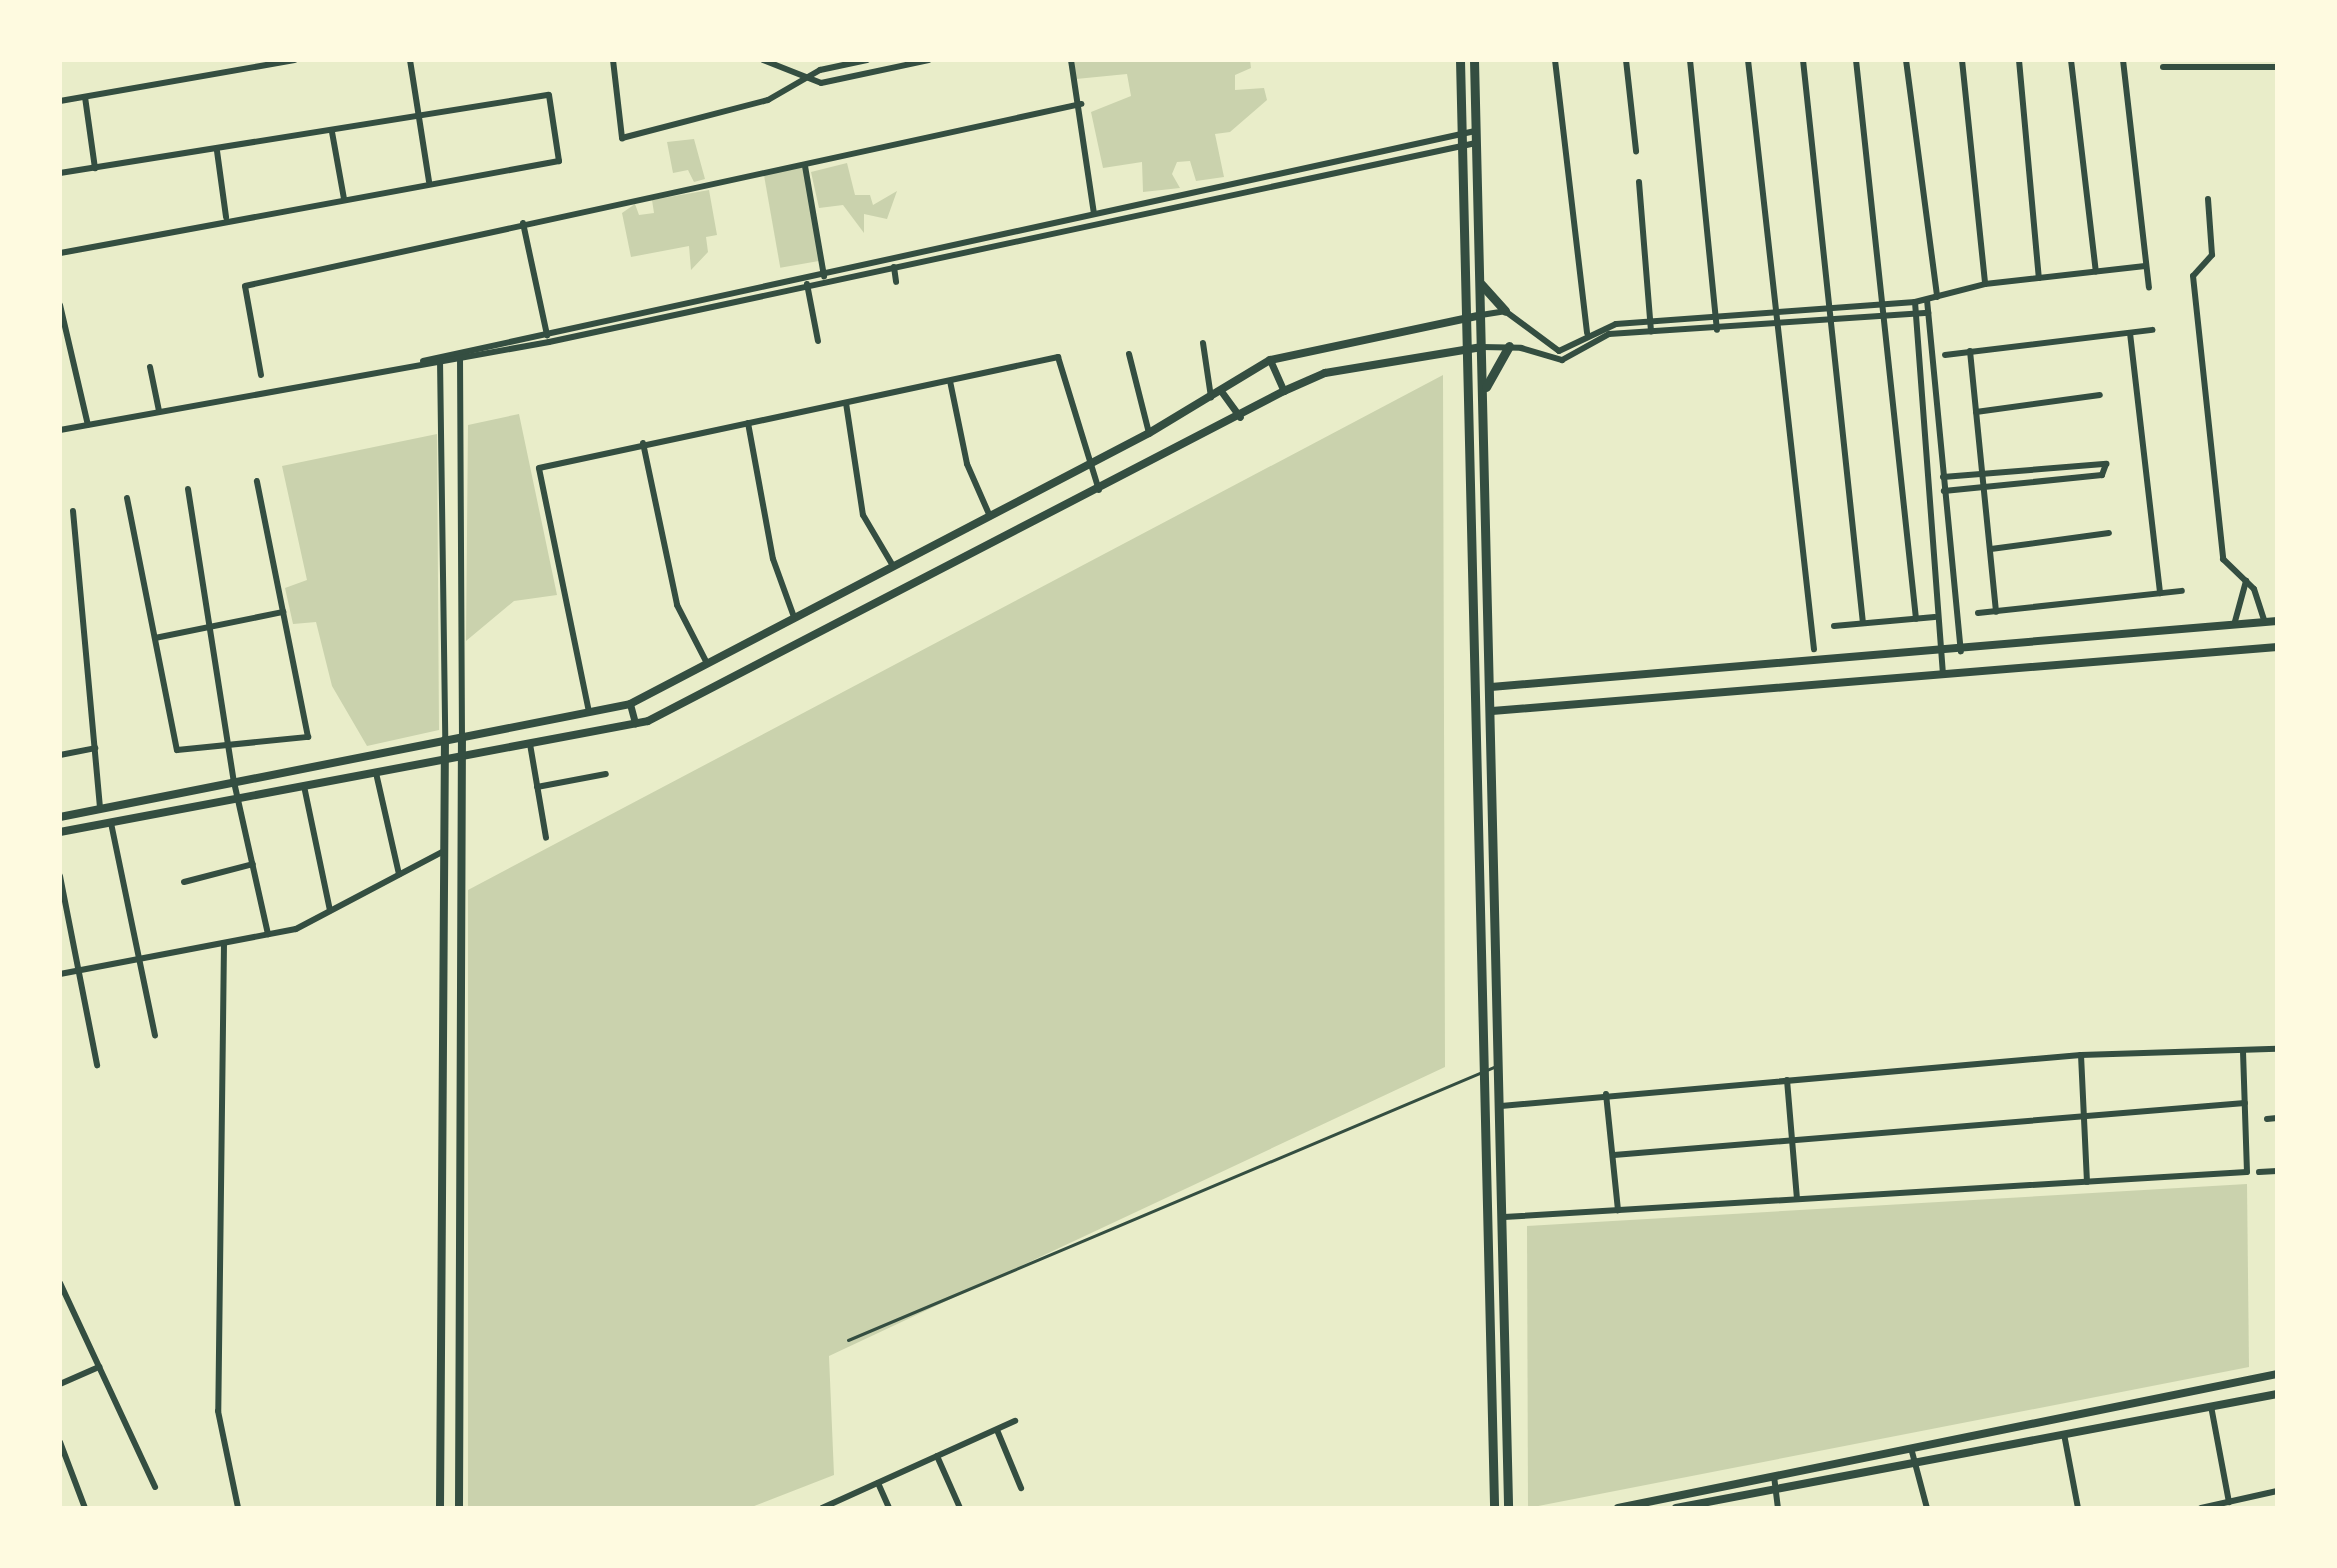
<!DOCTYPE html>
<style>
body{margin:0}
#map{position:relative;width:2337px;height:1568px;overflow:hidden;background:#e9edc9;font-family:"Golos Text",sans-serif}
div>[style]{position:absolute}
.green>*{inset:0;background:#cad2ad;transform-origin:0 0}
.service>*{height:3px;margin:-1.5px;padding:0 1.5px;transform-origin:1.5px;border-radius:1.5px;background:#344e41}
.minor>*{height:6px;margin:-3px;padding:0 3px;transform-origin:3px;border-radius:3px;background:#344e41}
.tertiary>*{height:7px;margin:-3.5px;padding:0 3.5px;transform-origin:3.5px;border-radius:3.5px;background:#344e41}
.secondary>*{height:8px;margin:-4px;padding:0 4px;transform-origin:4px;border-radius:4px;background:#344e41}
.primary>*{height:9px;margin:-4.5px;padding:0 4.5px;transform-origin:4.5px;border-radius:4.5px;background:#344e41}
span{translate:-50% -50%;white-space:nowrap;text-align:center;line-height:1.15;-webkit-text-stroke:7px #fefae0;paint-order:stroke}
.frame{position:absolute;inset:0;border:62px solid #fefae0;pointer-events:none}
</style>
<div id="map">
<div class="green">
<i style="clip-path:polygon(1074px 60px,1250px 60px,1251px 68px,1235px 75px,1235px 90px,1264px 88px,1267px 100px,1230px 132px,1215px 134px,1224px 177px,1196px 181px,1190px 161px,1177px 162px,1172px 174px,1180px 188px,1143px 192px,1142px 162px,1103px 168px,1091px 112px,1131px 96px,1127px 74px,1076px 79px)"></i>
<i style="clip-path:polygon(694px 139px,705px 179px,694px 182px,688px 170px,673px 173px,667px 142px)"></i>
<i style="clip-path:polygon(847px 163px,855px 195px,870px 195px,873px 205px,897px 191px,887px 219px,864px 214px,864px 233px,843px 205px,819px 208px,811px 172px)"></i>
<i style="left:805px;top:166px;width:96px;height:42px;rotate:80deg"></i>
<i style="clip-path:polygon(709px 190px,717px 235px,706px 237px,708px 252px,691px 270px,689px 246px,631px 257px,622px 213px,635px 204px,639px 215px,654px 213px,652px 200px)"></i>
<i style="clip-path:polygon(1443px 375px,1445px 1067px,829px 1356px,834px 1475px,749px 1508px,468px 1508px,468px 890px)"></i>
<i style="clip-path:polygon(519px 414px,557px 595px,514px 601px,466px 641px,468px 425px)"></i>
<i style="clip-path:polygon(437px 434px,439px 730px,367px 746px,332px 686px,316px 622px,293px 624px,285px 588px,307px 580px,282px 466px)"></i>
<i style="clip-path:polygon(2247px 1184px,2249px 1367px,1528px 1508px,1527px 1226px)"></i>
</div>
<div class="service">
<i style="left:848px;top:1340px;width:704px;rotate:-22.92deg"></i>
</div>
<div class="minor">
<i style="left:410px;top:60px;width:123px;rotate:81.1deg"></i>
<i style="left:613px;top:60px;width:79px;rotate:83.4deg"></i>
<i style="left:622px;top:138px;width:151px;rotate:-14.6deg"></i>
<i style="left:768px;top:100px;width:60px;rotate:-30deg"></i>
<i style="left:820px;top:70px;width:48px;rotate:-12deg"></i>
<i style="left:763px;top:60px;width:62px;rotate:21.6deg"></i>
<i style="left:821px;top:83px;width:110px;rotate:-12deg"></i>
<i style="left:1071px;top:60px;width:155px;rotate:81.5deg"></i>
<i style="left:1555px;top:60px;width:275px;rotate:83.3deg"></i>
<i style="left:1626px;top:60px;width:92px;rotate:83.7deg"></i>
<i style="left:1690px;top:60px;width:271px;rotate:84.3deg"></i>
<i style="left:1748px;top:60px;width:593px;rotate:83.61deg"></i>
<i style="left:1803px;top:60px;width:566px;rotate:83.92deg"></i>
<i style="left:1856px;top:60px;width:562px;rotate:83.87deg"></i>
<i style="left:1906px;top:60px;width:239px;rotate:82.5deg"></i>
<i style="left:1962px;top:60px;width:225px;rotate:84.1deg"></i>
<i style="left:2019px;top:60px;width:219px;rotate:84.8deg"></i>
<i style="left:2071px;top:60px;width:213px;rotate:83.3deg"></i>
<i style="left:2123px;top:60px;width:229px;rotate:83.5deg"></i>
<i style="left:2163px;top:67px;width:114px"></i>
<i style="left:85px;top:97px;width:72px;rotate:82deg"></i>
<i style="left:60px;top:101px;width:238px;rotate:-9.9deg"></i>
<i style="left:332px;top:132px;width:68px;rotate:79.8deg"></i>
<i style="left:217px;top:151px;width:67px;rotate:82.2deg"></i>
<i style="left:805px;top:166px;width:112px;rotate:80.2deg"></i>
<i style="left:60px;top:173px;width:495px;rotate:-9.1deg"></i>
<i style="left:549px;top:95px;width:67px;rotate:81.4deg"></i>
<i style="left:559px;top:161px;width:507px;rotate:169.55deg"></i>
<i style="left:1639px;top:182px;width:150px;rotate:85.4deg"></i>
<i style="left:2208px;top:199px;width:56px;rotate:85.9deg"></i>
<i style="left:2212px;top:255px;width:28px;rotate:132deg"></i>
<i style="left:2193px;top:276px;width:285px;rotate:83.9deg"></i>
<i style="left:2223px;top:559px;width:43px;rotate:44.1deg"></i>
<i style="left:2254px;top:589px;width:35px;rotate:72deg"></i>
<i style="left:523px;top:223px;width:115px;rotate:77.9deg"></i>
<i style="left:894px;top:267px;width:15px;rotate:82deg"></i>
<i style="left:807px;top:284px;width:58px;rotate:79.1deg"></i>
<i style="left:1927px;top:300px;width:353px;rotate:84.5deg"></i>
<i style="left:1915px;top:302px;width:373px;rotate:85.7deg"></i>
<i style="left:60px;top:305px;width:123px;rotate:76.9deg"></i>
<i style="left:1481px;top:315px;width:24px;rotate:-9deg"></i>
<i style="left:1505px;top:311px;width:67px;rotate:36.5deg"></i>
<i style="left:1559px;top:351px;width:63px;rotate:-25.3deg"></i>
<i style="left:1616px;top:324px;width:300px;rotate:-4.2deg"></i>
<i style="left:1915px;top:302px;width:72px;rotate:-14.4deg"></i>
<i style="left:1985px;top:284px;width:161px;rotate:-6.4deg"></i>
<i style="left:2130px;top:333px;width:262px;rotate:83.4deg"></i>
<i style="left:1203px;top:343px;width:55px;rotate:81.6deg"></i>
<i style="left:1482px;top:347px;width:39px;rotate:1deg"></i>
<i style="left:1521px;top:348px;width:43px;rotate:16.3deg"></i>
<i style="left:1562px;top:360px;width:54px;rotate:-29deg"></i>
<i style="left:1609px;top:334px;width:320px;rotate:-3.8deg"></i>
<i style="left:1970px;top:351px;width:262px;rotate:84.3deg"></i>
<i style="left:1129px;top:354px;width:81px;rotate:75.8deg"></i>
<i style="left:1945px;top:355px;width:209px;rotate:-6.9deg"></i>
<i style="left:460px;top:356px;width:381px;rotate:89.7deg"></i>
<i style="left:440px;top:360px;width:380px;rotate:89.2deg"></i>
<i style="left:423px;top:361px;width:1077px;rotate:-12.33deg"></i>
<i style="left:150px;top:367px;width:45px;rotate:78.4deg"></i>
<i style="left:261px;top:375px;width:90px;rotate:-100.2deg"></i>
<i style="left:245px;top:286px;width:856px;rotate:-12.28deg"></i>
<i style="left:950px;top:381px;width:85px;rotate:78.4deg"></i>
<i style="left:967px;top:464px;width:55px;rotate:66.3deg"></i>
<i style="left:846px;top:403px;width:113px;rotate:81.4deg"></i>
<i style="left:863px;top:515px;width:59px;rotate:59.5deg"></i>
<i style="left:1976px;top:412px;width:125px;rotate:-7.8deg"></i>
<i style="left:748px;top:423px;width:138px;rotate:79.6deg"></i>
<i style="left:773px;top:559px;width:62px;rotate:70.1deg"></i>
<i style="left:60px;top:430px;width:497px;rotate:-10.2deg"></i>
<i style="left:549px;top:342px;width:948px;rotate:-12.12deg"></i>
<i style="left:643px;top:443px;width:166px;rotate:78.1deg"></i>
<i style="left:677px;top:605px;width:65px;rotate:62.7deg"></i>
<i style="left:1943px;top:477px;width:164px;rotate:-4.6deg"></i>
<i style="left:2106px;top:464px;width:12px;rotate:110deg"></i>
<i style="left:2102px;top:475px;width:159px;rotate:174.2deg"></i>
<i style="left:188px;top:489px;width:297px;rotate:81.1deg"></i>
<i style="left:234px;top:782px;width:156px;rotate:77.4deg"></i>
<i style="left:127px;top:498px;width:257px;rotate:78.8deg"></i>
<i style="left:177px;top:750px;width:132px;rotate:-5.7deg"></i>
<i style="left:308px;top:737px;width:261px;rotate:-101.3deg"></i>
<i style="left:73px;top:511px;width:298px;rotate:84.8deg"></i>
<i style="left:1991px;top:549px;width:119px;rotate:-7.7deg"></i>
<i style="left:1978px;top:613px;width:205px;rotate:-6.2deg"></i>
<i style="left:2234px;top:625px;width:46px;rotate:-74.7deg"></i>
<i style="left:1834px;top:626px;width:101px;rotate:-5.1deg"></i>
<i style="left:155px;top:638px;width:131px;rotate:-11.5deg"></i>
<i style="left:589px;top:712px;width:249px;rotate:-101.6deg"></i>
<i style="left:539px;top:468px;width:531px;rotate:-12.07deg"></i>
<i style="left:1058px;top:357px;width:139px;rotate:72.9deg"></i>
<i style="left:530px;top:744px;width:95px;rotate:80.3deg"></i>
<i style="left:60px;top:755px;width:36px;rotate:-11deg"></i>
<i style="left:376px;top:773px;width:104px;rotate:77.2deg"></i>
<i style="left:304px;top:786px;width:127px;rotate:78.2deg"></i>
<i style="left:537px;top:787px;width:70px;rotate:-10.7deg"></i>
<i style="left:111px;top:823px;width:217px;rotate:78.3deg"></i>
<i style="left:60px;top:876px;width:193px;rotate:78.9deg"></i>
<i style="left:184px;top:882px;width:71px;rotate:-14.6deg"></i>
<i style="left:224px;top:943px;width:468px;rotate:90.7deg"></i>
<i style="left:218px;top:1411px;width:99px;rotate:78.3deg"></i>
<i style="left:60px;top:974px;width:240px;rotate:-10.8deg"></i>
<i style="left:296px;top:929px;width:167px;rotate:-27.8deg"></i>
<i style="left:2081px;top:1055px;width:127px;rotate:87.3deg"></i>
<i style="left:1787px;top:1080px;width:119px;rotate:85.2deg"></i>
<i style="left:1606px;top:1094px;width:117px;rotate:84.1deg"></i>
<i style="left:1501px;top:1106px;width:582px;rotate:-5.03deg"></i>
<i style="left:2081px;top:1055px;width:196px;rotate:-1.8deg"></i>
<i style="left:2267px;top:1119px;width:10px;rotate:-6deg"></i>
<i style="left:1614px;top:1155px;width:633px;rotate:-4.71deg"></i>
<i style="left:2259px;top:1172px;width:18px;rotate:-3deg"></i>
<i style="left:1504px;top:1217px;width:744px;rotate:-3.47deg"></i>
<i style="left:2247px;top:1172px;width:121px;rotate:-91.9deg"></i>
<i style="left:60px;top:1283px;width:225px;rotate:65deg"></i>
<i style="left:60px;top:1384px;width:43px;rotate:-23.6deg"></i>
<i style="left:2211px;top:1406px;width:98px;rotate:79.4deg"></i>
<i style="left:997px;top:1430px;width:63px;rotate:67.5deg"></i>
<i style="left:2064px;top:1434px;width:75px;rotate:79.3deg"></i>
<i style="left:60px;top:1442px;width:71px;rotate:69.3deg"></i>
<i style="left:1911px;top:1448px;width:62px;rotate:75.1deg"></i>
<i style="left:937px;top:1456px;width:57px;rotate:66.1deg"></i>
<i style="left:1774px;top:1476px;width:32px;rotate:83deg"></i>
<i style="left:878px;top:1483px;width:27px;rotate:66deg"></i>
<i style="left:822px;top:1508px;width:212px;rotate:-24.3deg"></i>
<i style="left:2201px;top:1508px;width:78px;rotate:-12.6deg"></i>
</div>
<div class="tertiary">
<i style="left:1270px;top:360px;width:34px;rotate:66deg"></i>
<i style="left:1221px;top:391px;width:32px;rotate:54deg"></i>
<i style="left:630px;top:704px;width:20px;rotate:75deg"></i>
</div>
<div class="secondary">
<i style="left:1491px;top:687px;width:789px;rotate:-4.8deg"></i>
<i style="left:1492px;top:711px;width:788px;rotate:-4.66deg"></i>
<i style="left:60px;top:817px;width:581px;rotate:-11.21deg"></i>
<i style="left:630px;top:704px;width:585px;rotate:-27.57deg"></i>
<i style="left:1149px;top:433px;width:141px;rotate:-31.1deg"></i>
<i style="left:1270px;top:360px;width:216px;rotate:-12deg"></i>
<i style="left:60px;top:832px;width:598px;rotate:-10.69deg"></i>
<i style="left:648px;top:721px;width:717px;rotate:-27.42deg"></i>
<i style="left:1284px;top:391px;width:45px;rotate:-23.7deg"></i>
<i style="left:1325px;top:373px;width:159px;rotate:-9.4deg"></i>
<i style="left:440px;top:1508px;width:768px;rotate:-89.63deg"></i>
<i style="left:459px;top:1508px;width:771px;rotate:-89.78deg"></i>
<i style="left:1618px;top:1508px;width:672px;rotate:-11.49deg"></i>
<i style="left:1676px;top:1508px;width:612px;rotate:-10.74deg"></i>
</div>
<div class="primary">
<i style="left:1460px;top:60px;width:1448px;rotate:88.65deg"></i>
<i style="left:1474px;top:60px;width:1448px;rotate:88.65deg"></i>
<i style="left:1481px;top:284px;width:36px;rotate:48deg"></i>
<i style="left:1486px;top:387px;width:47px;rotate:-60.7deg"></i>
</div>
<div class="frame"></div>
</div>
